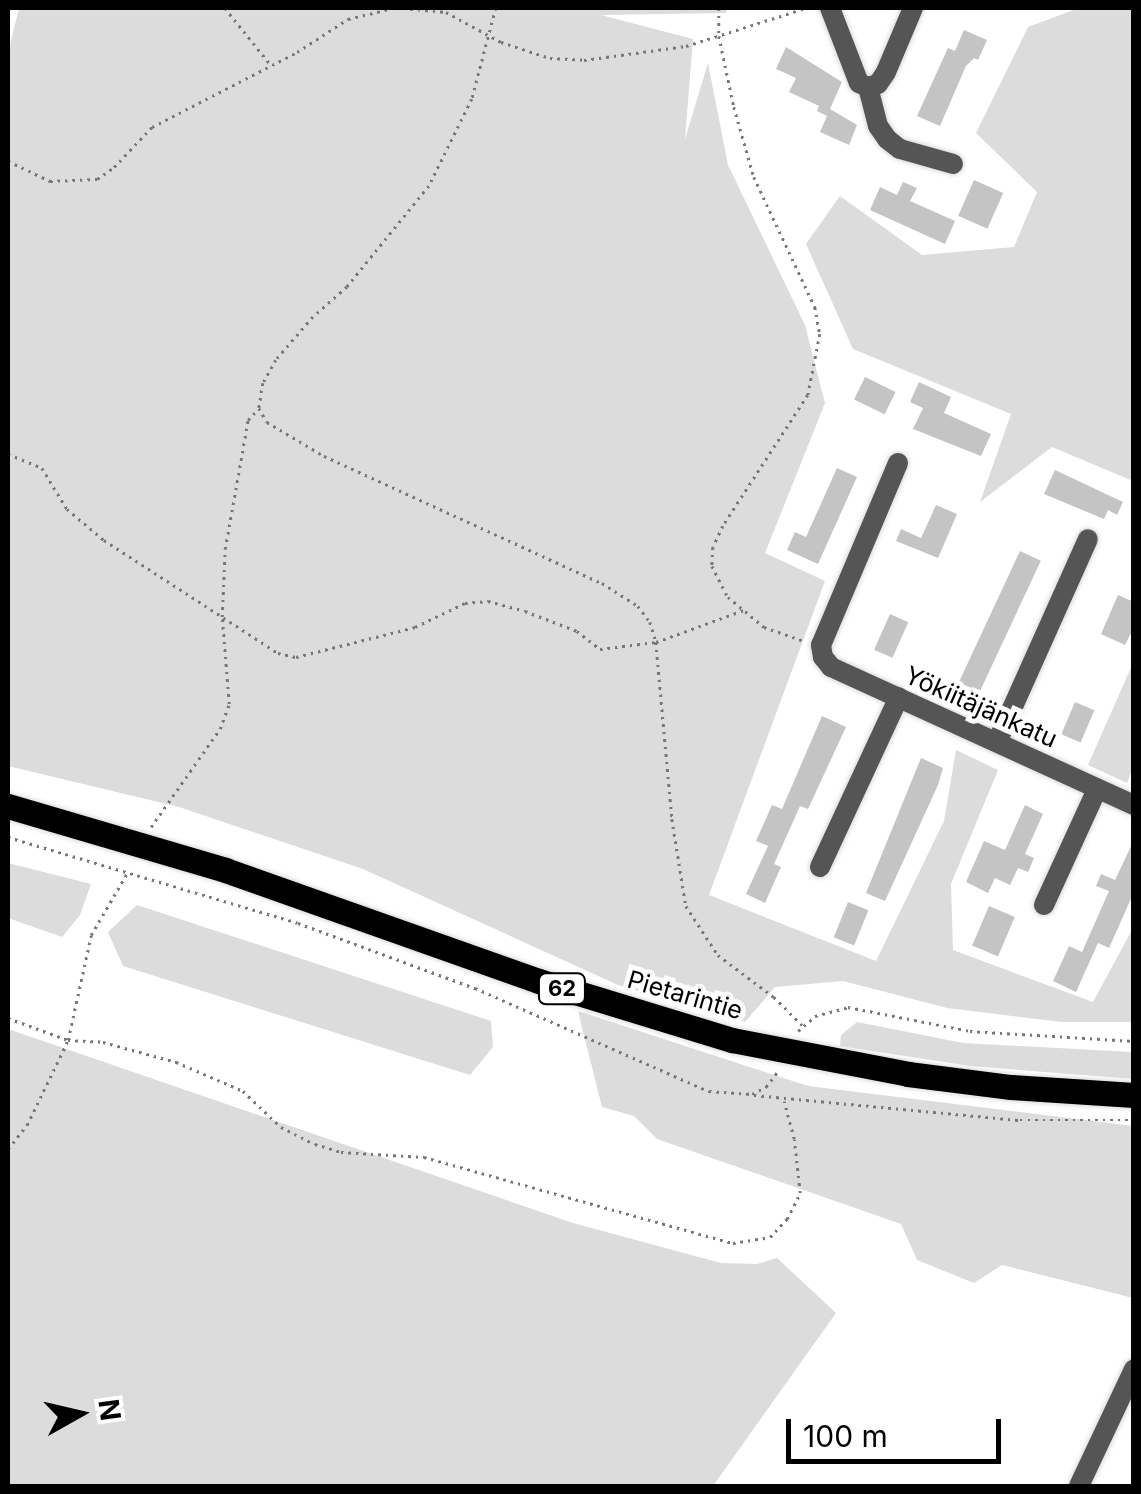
<!DOCTYPE html>
<meta charset="utf-8">
<style>
body{margin:0}
#map{position:relative;width:1141px;height:1494px;overflow:hidden;background:#fff;font-family:Inter,sans-serif}
div>[style]{position:absolute}
.green>*{inset:0;background:#dcdcdc}
.building>*{inset:0;background:#c4c4c4;transform-origin:0 0}
.path>*{height:2.5px;margin-top:-1.25px;transform-origin:0;background:repeating-linear-gradient(90deg,#777 0 2.5px,transparent 0 7.5px)}
.roads{filter:drop-shadow(0 0 2px #dbdbdb) drop-shadow(0 0 2px #dbdbdb)}
.minor>*{height:20px;margin:-10px;padding:0 10px;transform-origin:10px;border-radius:10px;background:#555}
.major>*{height:25px;margin:-12.5px;padding:0 12.5px;transform-origin:12.5px;border-radius:12.5px;background:#000}
span{translate:-50% -50%;white-space:nowrap;text-align:center;line-height:1.15;-webkit-text-stroke:10px #fff;paint-order:stroke}
.shield-label span{padding:2px 8px;background:#fff;border:2px solid;border-radius:8px;-webkit-text-stroke-width:0}
.shield-label{font-size:22px;color:#000;font-weight:700}
.street-label{font-size:25px;color:#000}
.frame{position:absolute;inset:0;border:10px solid #000;pointer-events:none}
.north{position:absolute;left:30px;top:1364px;width:100px;height:100px;-webkit-text-stroke:8px #fff;paint-order:stroke;rotate:82deg;font-size:28px;font-weight:700;line-height:40px;text-align:center;color:#000}
.north::after{content:'';display:block;margin:auto;width:35px;height:45px;background:#000;clip-path:polygon(50% 0,100% 100%,50% 72%,0 100%)}
.scale{position:absolute;left:786px;top:1419px;width:215px;height:45px;box-sizing:border-box;border:5px solid #000;border-top:0;padding-left:12px;font-size:30px;line-height:35px;white-space:nowrap;color:#000;-webkit-text-stroke:8px #fff;paint-order:stroke}
</style>
<div id="map">
<div class="green">
<i style="clip-path:polygon(19px 8px,727px 8px,726px 13px,601px 15px,693px 39px,685px 139px,708px 63px,728px 165px,805px 325px,825px 403px,765px 553px,825px 581px,709px 895px,876px 961px,944px 821px,956px 750px,998px 770px,951px 884px,953px 950px,1093px 1002px,1133px 928px,1133px 1022px,1062px 1022px,947px 1008px,843px 981px,775px 987px,745px 1022px,618px 985px,363px 869px,179px 807px,8px 766px,8px 53px)"></i>
<i style="clip-path:polygon(1079px 8px,1133px 8px,1133px 481px,1052px 447px,980px 502px,1011px 414px,853px 349px,806px 244px,840px 196px,922px 255px,1014px 247px,1037px 192px,976px 133px,1028px 27px)"></i>
<i style="clip-path:polygon(1133px 663px,1133px 767px,1127px 783px,1088px 765px)"></i>
<i style="clip-path:polygon(8px 863px,91px 884px,80px 915px,62px 937px,8px 918px)"></i>
<i style="clip-path:polygon(137px 905px,491px 1021px,493px 1047px,470px 1075px,123px 966px,108px 932px)"></i>
<i style="clip-path:polygon(578px 1011px,808px 1086px,1133px 1126px,1133px 1298px,1002px 1265px,974px 1283px,917px 1260px,901px 1224px,657px 1139px,634px 1116px,602px 1107px)"></i>
<i style="clip-path:polygon(857px 1022px,963px 1043px,1133px 1052px,1133px 1079px,970px 1066px,840px 1046px,841px 1035px)"></i>
<i style="clip-path:polygon(8px 1029px,573px 1223px,721px 1263px,757px 1264px,777px 1258px,836px 1313px,713px 1486px,8px 1486px)"></i>
</div>
<div class="building">
<i style="clip-path:polygon(964px 30px,987px 40px,978px 60px,974px 58px,966px 66px,940px 126px,917px 116px,948px 48px,955px 51px)"></i>
<i style="clip-path:polygon(786px 47px,842px 82px,830px 109px,857px 125px,849px 145px,820px 132px,827px 116px,817px 111px,819px 106px,789px 92px,796px 78px,776px 69px)"></i>
<i style="left:974px;top:180px;width:32px;height:39px;rotate:24deg"></i>
<i style="clip-path:polygon(903px 182px,917px 188px,910px 201px,955px 221px,945px 244px,870px 210px,880px 187px,897px 195px)"></i>
<i style="left:865px;top:377px;width:34px;height:25px;rotate:26deg"></i>
<i style="clip-path:polygon(919px 382px,951px 397px,944px 413px,991px 434px,981px 456px,913px 429px,923px 408px,910px 402px)"></i>
<i style="clip-path:polygon(837px 468px,857px 477px,818px 564px,787px 550px,795px 532px,806px 537px)"></i>
<i style="clip-path:polygon(1055px 470px,1123px 502px,1117px 515px,1108px 510px,1104px 519px,1044px 494px)"></i>
<i style="clip-path:polygon(936px 505px,957px 514px,938px 558px,896px 541px,901px 529px,921px 538px)"></i>
<i style="left:1020px;top:551px;width:23px;height:148px;rotate:25deg"></i>
<i style="clip-path:polygon(1118px 595px,1134px 602px,1134px 627px,1125px 645px,1101px 634px)"></i>
<i style="left:890px;top:614px;width:20px;height:39px;rotate:24deg"></i>
<i style="left:1075px;top:702px;width:21px;height:35px;rotate:23deg"></i>
<i style="clip-path:polygon(822px 716px,846px 727px,808px 809px,800px 806px,774px 864px,781px 867px,765px 903px,746px 894px,768px 846px,756px 841px,772px 805px,782px 809px)"></i>
<i style="clip-path:polygon(921px 758px,943px 768px,938px 785px,885px 901px,866px 893px)"></i>
<i style="clip-path:polygon(1025px 805px,1043px 814px,1025px 854px,1034px 858px,1028px 872px,1018px 868px,1010px 885px,995px 878px,988px 893px,966px 882px,984px 841px,1005px 850px)"></i>
<i style="clip-path:polygon(1134px 840px,1134px 892px,1109px 948px,1098px 943px,1076px 992px,1053px 981px,1069px 946px,1082px 952px,1109px 891px,1096px 886px,1101px 874px,1115px 880px)"></i>
<i style="left:848px;top:902px;width:22px;height:38px;rotate:22deg"></i>
<i style="left:989px;top:906px;width:28px;height:43px;rotate:23deg"></i>
</div>
<div class="path">
<i style="left:225px;top:8px;width:73px;rotate:51.1deg"></i>
<i style="left:403px;top:8px;width:43px;rotate:5.3deg"></i>
<i style="left:446px;top:12px;width:63px;rotate:28.6deg"></i>
<i style="left:501px;top:42px;width:52px;rotate:18.1deg"></i>
<i style="left:550px;top:58px;width:34px;rotate:3deg"></i>
<i style="left:584px;top:60px;width:103px;rotate:-7.8deg"></i>
<i style="left:686px;top:46px;width:126px;rotate:-17.6deg"></i>
<i style="left:496px;top:8px;width:94px;rotate:104.8deg"></i>
<i style="left:472px;top:99px;width:97px;rotate:116.3deg"></i>
<i style="left:429px;top:186px;width:130px;rotate:129.1deg"></i>
<i style="left:347px;top:287px;width:45px;rotate:138.6deg"></i>
<i style="left:313px;top:317px;width:57px;rotate:130.7deg"></i>
<i style="left:276px;top:360px;width:26px;rotate:119deg"></i>
<i style="left:263px;top:383px;width:25px;rotate:99deg"></i>
<i style="left:259px;top:408px;width:16px;rotate:60deg"></i>
<i style="left:267px;top:422px;width:66px;rotate:30.8deg"></i>
<i style="left:324px;top:456px;width:306px;rotate:24.6deg"></i>
<i style="left:602px;top:583px;width:43px;rotate:32.6deg"></i>
<i style="left:638px;top:606px;width:20px;rotate:53deg"></i>
<i style="left:650px;top:622px;width:21px;rotate:73deg"></i>
<i style="left:656px;top:642px;width:178px;rotate:84.8deg"></i>
<i style="left:672px;top:819px;width:88px;rotate:80.9deg"></i>
<i style="left:686px;top:906px;width:59px;rotate:56.9deg"></i>
<i style="left:718px;top:955px;width:70px;rotate:36.9deg"></i>
<i style="left:774px;top:997px;width:40px;rotate:45deg"></i>
<i style="left:719px;top:8px;width:28px;rotate:90deg"></i>
<i style="left:719px;top:36px;width:73px;rotate:78.1deg"></i>
<i style="left:734px;top:107px;width:73px;rotate:74.1deg"></i>
<i style="left:754px;top:177px;width:144px;rotate:64.9deg"></i>
<i style="left:815px;top:307px;width:27px;rotate:80deg"></i>
<i style="left:820px;top:334px;width:62px;rotate:101.1deg"></i>
<i style="left:808px;top:395px;width:156px;rotate:123deg"></i>
<i style="left:723px;top:526px;width:23px;rotate:115deg"></i>
<i style="left:713px;top:547px;width:19px;rotate:93deg"></i>
<i style="left:712px;top:566px;width:35px;rotate:63deg"></i>
<i style="left:728px;top:597px;width:47px;rotate:39.8deg"></i>
<i style="left:764px;top:627px;width:42px;rotate:19.3deg"></i>
<i style="left:8px;top:161px;width:47px;rotate:25.5deg"></i>
<i style="left:50px;top:181px;width:47px;rotate:-2.4deg"></i>
<i style="left:97px;top:179px;width:21px;rotate:-35deg"></i>
<i style="left:114px;top:167px;width:55px;rotate:-46.5deg"></i>
<i style="left:152px;top:127px;width:163px;rotate:-27.3deg"></i>
<i style="left:297px;top:52px;width:61px;rotate:-32.9deg"></i>
<i style="left:348px;top:19px;width:46px;rotate:-13.7deg"></i>
<i style="left:8px;top:454px;width:37px;rotate:22deg"></i>
<i style="left:42px;top:468px;width:48px;rotate:58.6deg"></i>
<i style="left:67px;top:509px;width:48px;rotate:40deg"></i>
<i style="left:104px;top:540px;width:207px;rotate:33deg"></i>
<i style="left:278px;top:653px;width:18px;rotate:13deg"></i>
<i style="left:296px;top:657px;width:123px;rotate:-14.1deg"></i>
<i style="left:415px;top:627px;width:55px;rotate:-25.6deg"></i>
<i style="left:465px;top:603px;width:23px;rotate:-5deg"></i>
<i style="left:488px;top:601px;width:38px;rotate:15deg"></i>
<i style="left:525px;top:611px;width:56px;rotate:21deg"></i>
<i style="left:577px;top:631px;width:29px;rotate:38deg"></i>
<i style="left:600px;top:649px;width:56px;rotate:-7.1deg"></i>
<i style="left:656px;top:642px;width:94px;rotate:-20deg"></i>
<i style="left:151px;top:827px;width:120px;rotate:-54.9deg"></i>
<i style="left:220px;top:729px;width:27px;rotate:-70deg"></i>
<i style="left:229px;top:704px;width:87px;rotate:-94.6deg"></i>
<i style="left:222px;top:617px;width:68px;rotate:-87.5deg"></i>
<i style="left:225px;top:549px;width:131px;rotate:-79.9deg"></i>
<i style="left:248px;top:420px;width:13px;rotate:-48deg"></i>
<i style="left:8px;top:837px;width:302px;rotate:16.5deg"></i>
<i style="left:298px;top:923px;width:189px;rotate:20.2deg"></i>
<i style="left:475px;top:988px;width:256px;rotate:23.8deg"></i>
<i style="left:709px;top:1091px;width:43px;rotate:4deg"></i>
<i style="left:752px;top:1094px;width:16px;rotate:-27deg"></i>
<i style="left:766px;top:1087px;width:21px;rotate:-53deg"></i>
<i style="left:8px;top:1018px;width:64px;rotate:20.1deg"></i>
<i style="left:68px;top:1040px;width:35px;rotate:3deg"></i>
<i style="left:103px;top:1042px;width:76px;rotate:15.3deg"></i>
<i style="left:176px;top:1062px;width:73px;rotate:23.4deg"></i>
<i style="left:243px;top:1091px;width:52px;rotate:43.5deg"></i>
<i style="left:281px;top:1127px;width:38px;rotate:27deg"></i>
<i style="left:315px;top:1144px;width:27px;rotate:17deg"></i>
<i style="left:341px;top:1152px;width:83px;rotate:3.4deg"></i>
<i style="left:424px;top:1157px;width:321px;rotate:15.6deg"></i>
<i style="left:733px;top:1243px;width:37px;rotate:-9deg"></i>
<i style="left:770px;top:1237px;width:25px;rotate:-47deg"></i>
<i style="left:787px;top:1219px;width:29px;rotate:-63deg"></i>
<i style="left:800px;top:1193px;width:54px;rotate:-96.3deg"></i>
<i style="left:794px;top:1139px;width:39px;rotate:-105deg"></i>
<i style="left:798px;top:1031px;width:23px;rotate:-41deg"></i>
<i style="left:815px;top:1016px;width:34px;rotate:-15deg"></i>
<i style="left:848px;top:1007px;width:124px;rotate:11.1deg"></i>
<i style="left:970px;top:1031px;width:164px;rotate:3.5deg"></i>
<i style="left:754px;top:1095px;width:267px;rotate:5.4deg"></i>
<i style="left:1020px;top:1120px;width:114px"></i>
<i style="left:8px;top:1149px;width:31px;rotate:-52deg"></i>
<i style="left:27px;top:1125px;width:94px;rotate:-64.2deg"></i>
<i style="left:68px;top:1040px;width:107px;rotate:-77.6deg"></i>
<i style="left:91px;top:935px;width:75px;rotate:-59.7deg"></i>
</div>
<div class="roads">
<div class="minor">
<i style="left:830px;top:8px;width:80px;rotate:68.9deg"></i>
<i style="left:859px;top:83px;width:10px;rotate:24deg"></i>
<i style="left:868px;top:87px;width:40px;rotate:75.6deg"></i>
<i style="left:878px;top:126px;width:16px;rotate:55deg"></i>
<i style="left:887px;top:139px;width:16px;rotate:38deg"></i>
<i style="left:900px;top:149px;width:55px;rotate:15.8deg"></i>
<i style="left:868px;top:87px;width:10px;rotate:-17deg"></i>
<i style="left:878px;top:84px;width:14px;rotate:-56deg"></i>
<i style="left:886px;top:72px;width:69px;rotate:-67.1deg"></i>
<i style="left:898px;top:463px;width:198px;rotate:112.9deg"></i>
<i style="left:821px;top:645px;width:12px;rotate:81deg"></i>
<i style="left:823px;top:657px;width:13px;rotate:51deg"></i>
<i style="left:831px;top:667px;width:333px;rotate:24.5deg"></i>
<i style="left:998px;top:740px;width:220px;rotate:-65.9deg"></i>
<i style="left:820px;top:867px;width:187px;rotate:-65.1deg"></i>
<i style="left:1044px;top:905px;width:128px;rotate:-65.4deg"></i>
<i style="left:1079px;top:1486px;width:129px;rotate:-64.8deg"></i>
</div>
<div class="major">
<i style="left:8px;top:806px;width:226px;rotate:16.4deg"></i>
<i style="left:225px;top:870px;width:333px;rotate:19.5deg"></i>
<i style="left:539px;top:981px;width:202px;rotate:17deg"></i>
<i style="left:732px;top:1040px;width:179px;rotate:10.9deg"></i>
<i style="left:908px;top:1074px;width:104px;rotate:7.2deg"></i>
<i style="left:1011px;top:1087px;width:123px;rotate:3.7deg"></i>
</div>
</div>
<div class="shield-label">
<span style="left:562px;top:989px">62</span>
</div>
<div class="street-label">
<span style="left:981px;top:707px;rotate:24deg">Yökiitäjänkatu</span>
<span style="left:685px;top:995px;rotate:16deg">Pietarintie</span>
</div>
<div class="frame"></div>
<div class="north">N</div>
<div class="scale">100 m</div>
</div>
